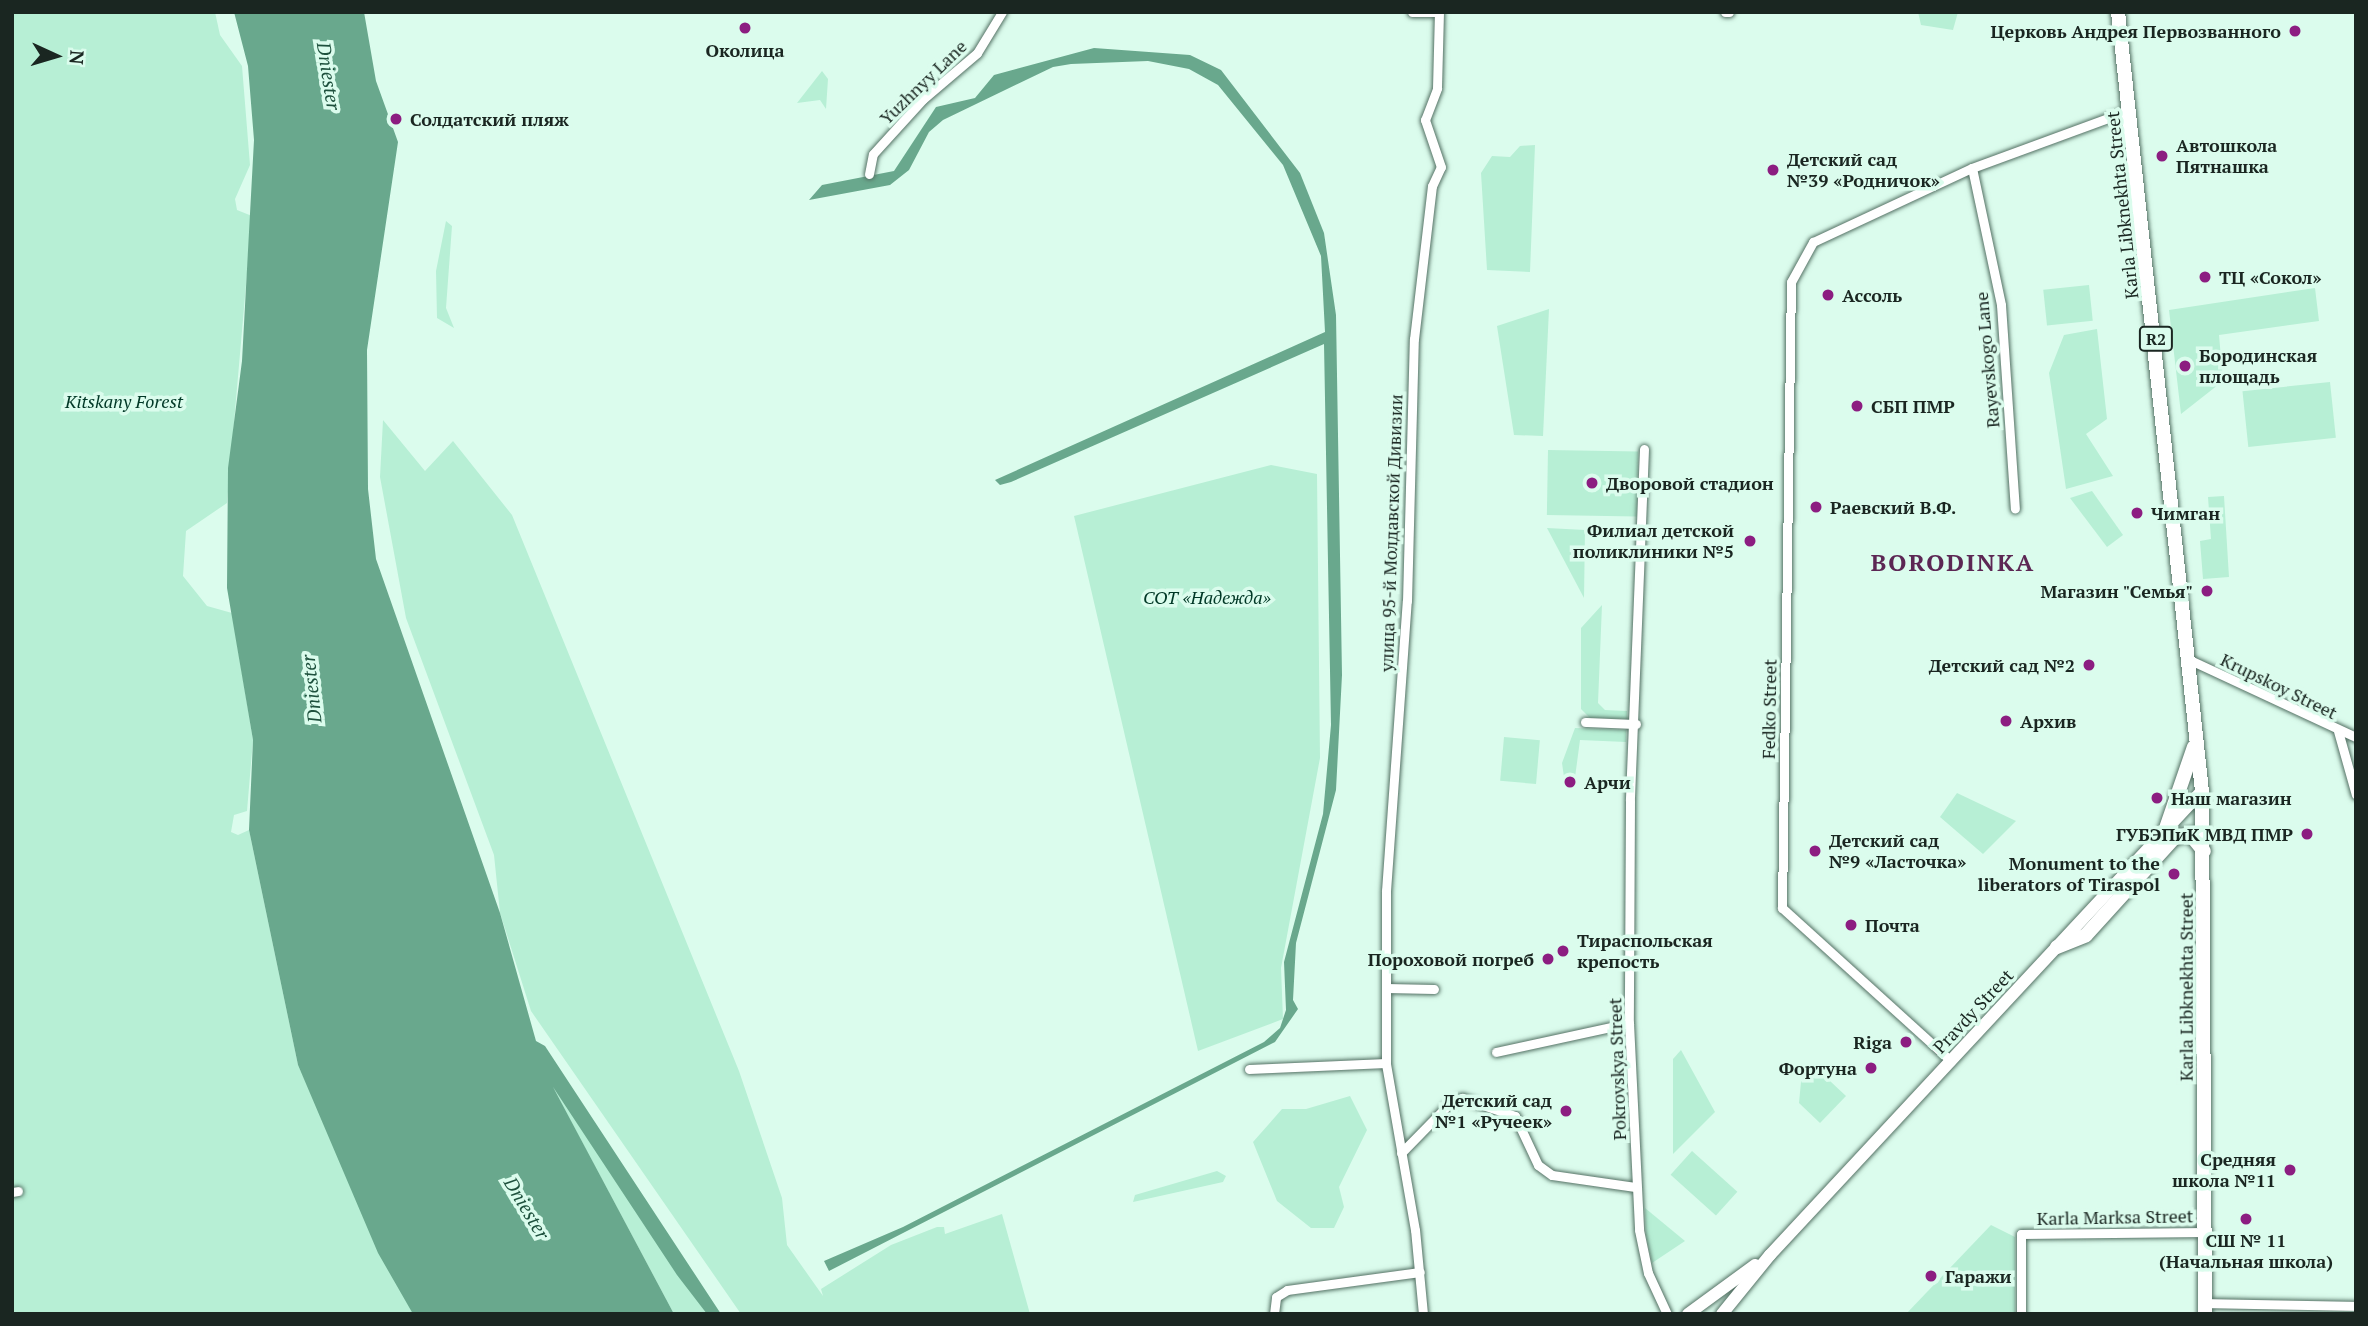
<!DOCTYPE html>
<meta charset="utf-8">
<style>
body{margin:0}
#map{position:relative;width:2368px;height:1326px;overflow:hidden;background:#dbfced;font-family:"PT Serif",serif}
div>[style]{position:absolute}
.green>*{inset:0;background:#b7efd5;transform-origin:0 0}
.water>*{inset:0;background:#69a88d}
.roads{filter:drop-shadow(0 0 2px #547164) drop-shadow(0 0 2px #547164)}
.minor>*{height:9px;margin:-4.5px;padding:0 4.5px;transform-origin:4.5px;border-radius:4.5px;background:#fff}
.secondary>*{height:12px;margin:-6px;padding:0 6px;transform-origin:6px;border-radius:6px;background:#fff}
.primary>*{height:14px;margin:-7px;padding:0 7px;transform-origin:7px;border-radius:7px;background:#fff}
.dots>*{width:19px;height:19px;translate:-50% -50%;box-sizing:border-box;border:4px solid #dbfced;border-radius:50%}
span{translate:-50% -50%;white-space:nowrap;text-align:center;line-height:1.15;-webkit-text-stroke:7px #dbfced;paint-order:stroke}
.shield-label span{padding:2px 5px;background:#dbfced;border:2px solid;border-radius:5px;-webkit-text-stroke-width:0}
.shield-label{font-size:16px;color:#1a2621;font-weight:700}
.poi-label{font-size:18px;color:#1a2621;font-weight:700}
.right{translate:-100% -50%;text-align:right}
.left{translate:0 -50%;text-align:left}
.street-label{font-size:18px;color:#1a2621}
.park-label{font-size:18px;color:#003826;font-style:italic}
.water-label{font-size:19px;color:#1e513d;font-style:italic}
.district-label{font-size:24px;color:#5c2754;font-weight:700;letter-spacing:2px}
.frame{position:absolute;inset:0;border:14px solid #1a2621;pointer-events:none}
.north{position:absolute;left:21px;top:21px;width:70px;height:70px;-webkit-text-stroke:5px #dbfced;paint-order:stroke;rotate:94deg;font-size:19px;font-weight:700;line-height:28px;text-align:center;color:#1a2621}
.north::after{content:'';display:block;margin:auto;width:24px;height:32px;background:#1a2621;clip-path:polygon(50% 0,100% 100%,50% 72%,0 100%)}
</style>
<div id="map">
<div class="green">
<i style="clip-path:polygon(12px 12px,215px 12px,220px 35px,242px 66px,250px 165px,235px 199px,237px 210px,252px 216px,227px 503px,186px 531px,183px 576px,207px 606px,232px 613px,253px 740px,247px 811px,234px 815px,231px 832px,238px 835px,249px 830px,298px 1065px,413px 1314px,12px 1314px)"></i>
<i style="clip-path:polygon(1918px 12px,1958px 12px,1953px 30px,1921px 25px)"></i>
<i style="clip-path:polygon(822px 71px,828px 79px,826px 109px,820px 100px,797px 103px)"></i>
<i style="clip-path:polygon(1535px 145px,1530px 272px,1487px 270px,1481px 173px,1492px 156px,1510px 157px,1520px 146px)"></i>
<i style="clip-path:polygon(446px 221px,452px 226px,446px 308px,454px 328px,437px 318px,436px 271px)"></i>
<i style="left:2089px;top:285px;width:36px;height:46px;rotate:84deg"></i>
<i style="clip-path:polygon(2315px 288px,2319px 321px,2219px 335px,2223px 381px,2181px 414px,2169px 310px)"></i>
<i style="clip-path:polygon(1549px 309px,1543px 436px,1514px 435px,1497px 326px)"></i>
<i style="clip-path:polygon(2097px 329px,2107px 419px,2086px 434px,2113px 476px,2066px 489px,2049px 373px,2064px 335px)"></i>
<i style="left:2330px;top:382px;width:56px;height:88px;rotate:84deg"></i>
<i style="clip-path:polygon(383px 420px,425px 471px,453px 441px,512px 515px,739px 1071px,782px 1198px,787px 1245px,823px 1296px,821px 1289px,891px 1245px,937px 1227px,944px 1227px,945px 1234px,1002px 1214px,1030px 1314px,741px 1314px,531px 1011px,500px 913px,494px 855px,406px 618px,380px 477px)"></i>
<i style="left:1548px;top:450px;width:90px;height:65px;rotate:1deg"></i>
<i style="clip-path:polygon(1271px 465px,1317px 474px,1320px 758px,1281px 968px,1283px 1019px,1198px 1051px,1074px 516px)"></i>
<i style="clip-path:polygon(2092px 491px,2123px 535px,2107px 547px,2070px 498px)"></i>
<i style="clip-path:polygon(2224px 496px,2229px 577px,2203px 579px,2200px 541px,2211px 539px,2208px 497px)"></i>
<i style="clip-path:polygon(1547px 528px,1585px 530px,1584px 598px)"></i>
<i style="clip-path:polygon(1602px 605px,1598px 703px,1605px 710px,1627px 711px,1627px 719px,1590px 718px,1581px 709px,1581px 628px)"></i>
<i style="clip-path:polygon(1575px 728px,1626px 730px,1626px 742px,1580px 740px,1574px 785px,1565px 784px,1562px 763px)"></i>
<i style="left:1504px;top:737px;width:36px;height:44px;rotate:5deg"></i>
<i style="clip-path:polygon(1957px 793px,2016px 821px,1983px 854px,1940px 817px)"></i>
<i style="clip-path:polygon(1681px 1050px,1715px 1112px,1673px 1154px,1673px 1059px)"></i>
<i style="clip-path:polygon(1815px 1067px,1846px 1096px,1820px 1123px,1799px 1103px,1801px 1082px)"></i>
<i style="clip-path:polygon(552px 1086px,594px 1141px,707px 1314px,674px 1314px)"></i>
<i style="clip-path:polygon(1350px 1096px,1367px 1130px,1339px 1187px,1344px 1207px,1334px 1228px,1311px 1228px,1277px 1201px,1253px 1142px,1282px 1109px,1306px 1109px)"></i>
<i style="left:1692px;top:1151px;width:61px;height:32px;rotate:42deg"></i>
<i style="clip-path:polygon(1217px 1171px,1226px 1176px,1223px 1182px,1133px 1202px,1135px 1195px)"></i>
<i style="clip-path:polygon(1645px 1208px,1685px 1241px,1652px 1263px,1646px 1235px)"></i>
<i style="clip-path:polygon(1991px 1225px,2015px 1237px,2015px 1314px,1906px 1314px)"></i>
</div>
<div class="water">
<i style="clip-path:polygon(234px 12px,364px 12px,376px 81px,398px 142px,367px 350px,368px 489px,376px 559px,500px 913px,536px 1041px,545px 1046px,721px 1314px,707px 1314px,677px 1275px,553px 1087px,674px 1314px,413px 1314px,378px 1253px,298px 1065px,249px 830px,253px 740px,227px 588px,228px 468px,242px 361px,254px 140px,248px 66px)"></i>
<i style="clip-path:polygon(1094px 48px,1190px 55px,1221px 70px,1300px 173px,1324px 233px,1336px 315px,1342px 675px,1336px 790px,1296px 943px,1293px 1000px,1298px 1009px,1275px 1042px,829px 1271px,824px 1261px,903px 1227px,1264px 1042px,1280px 1028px,1286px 1010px,1284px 962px,1323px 814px,1331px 725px,1324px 344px,1011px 482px,1000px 485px,995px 480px,1325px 332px,1321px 256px,1283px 165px,1218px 85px,1189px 69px,1148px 61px,1071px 64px,1053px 67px,943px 120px,929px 132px,909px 170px,890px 185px,809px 200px,822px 185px,894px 171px,936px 107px,975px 98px,994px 75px)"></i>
</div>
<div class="roads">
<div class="minor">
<i style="left:1412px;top:12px;width:25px"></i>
<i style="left:1725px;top:12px;width:4px"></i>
<i style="left:1972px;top:168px;width:140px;rotate:78deg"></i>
<i style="left:2001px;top:305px;width:204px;rotate:86.1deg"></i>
<i style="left:869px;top:174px;width:20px;rotate:-79deg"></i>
<i style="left:873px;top:154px;width:74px;rotate:-47.7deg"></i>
<i style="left:923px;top:99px;width:71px;rotate:-40.4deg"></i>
<i style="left:977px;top:53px;width:48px;rotate:-58.6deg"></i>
<i style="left:1644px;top:449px;width:352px;rotate:92.3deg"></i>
<i style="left:1630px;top:801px;width:222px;rotate:90.3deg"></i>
<i style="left:1629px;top:1023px;width:207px;rotate:87.2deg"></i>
<i style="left:1639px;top:1230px;width:44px;rotate:78.2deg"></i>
<i style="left:1648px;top:1273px;width:45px;rotate:65.1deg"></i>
<i style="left:2190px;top:660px;width:183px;rotate:24.9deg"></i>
<i style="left:1585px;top:722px;width:51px;rotate:2.2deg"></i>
<i style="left:2338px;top:731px;width:66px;rotate:74.3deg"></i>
<i style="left:1386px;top:988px;width:48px;rotate:1.2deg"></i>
<i style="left:1496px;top:1052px;width:136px;rotate:-12.3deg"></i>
<i style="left:1951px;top:1061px;width:228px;rotate:-137.8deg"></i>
<i style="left:1782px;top:908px;width:626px;rotate:-89.18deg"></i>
<i style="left:1791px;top:282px;width:46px;rotate:-61.2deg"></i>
<i style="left:1813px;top:242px;width:175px;rotate:-25deg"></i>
<i style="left:1972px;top:168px;width:168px;rotate:-20.2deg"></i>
<i style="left:1249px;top:1069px;width:137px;rotate:-2.5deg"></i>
<i style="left:1401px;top:1153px;width:67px;rotate:-45.6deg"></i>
<i style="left:1448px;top:1105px;width:16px;rotate:-27deg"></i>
<i style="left:1462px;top:1098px;width:56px;rotate:18.8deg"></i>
<i style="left:1515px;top:1116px;width:54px;rotate:64.9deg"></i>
<i style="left:1538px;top:1165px;width:17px;rotate:36deg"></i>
<i style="left:1552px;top:1175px;width:84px;rotate:8.2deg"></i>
<i style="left:12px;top:1192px;width:6px;rotate:-9deg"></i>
<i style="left:2205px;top:1303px;width:151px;rotate:1.1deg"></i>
<i style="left:1274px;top:1314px;width:17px;rotate:-83deg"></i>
<i style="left:1276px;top:1297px;width:13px;rotate:-32deg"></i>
<i style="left:1287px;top:1290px;width:134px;rotate:-7.7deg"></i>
<i style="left:1423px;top:1314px;width:84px;rotate:-95.4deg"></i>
<i style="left:1415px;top:1230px;width:169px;rotate:-99.9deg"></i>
<i style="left:1386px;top:1063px;width:172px;rotate:-90deg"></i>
<i style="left:1386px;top:891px;width:291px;rotate:-85.9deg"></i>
<i style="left:1407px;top:601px;width:262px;rotate:-88.5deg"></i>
<i style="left:1414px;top:339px;width:154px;rotate:-83.3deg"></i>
<i style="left:1432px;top:186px;width:21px;rotate:-65deg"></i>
<i style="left:1441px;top:167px;width:50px;rotate:-108.8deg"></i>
<i style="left:1425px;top:120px;width:34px;rotate:-69deg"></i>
<i style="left:1437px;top:88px;width:76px;rotate:-88.5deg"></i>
<i style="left:2021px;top:1314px;width:80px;rotate:-90deg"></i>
<i style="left:2021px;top:1234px;width:184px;rotate:-0.6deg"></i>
</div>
<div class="secondary">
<i style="left:1688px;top:1314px;width:83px;rotate:-36.2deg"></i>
<i style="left:1722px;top:1314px;width:76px;rotate:-50.9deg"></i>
<i style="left:1770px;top:1255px;width:634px;rotate:-47.05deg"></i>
</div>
<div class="primary">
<i style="left:2118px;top:12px;width:784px;rotate:83.85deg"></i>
<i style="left:2202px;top:791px;width:523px;rotate:89.67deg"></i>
<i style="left:2165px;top:831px;width:89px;rotate:-71deg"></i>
<i style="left:2057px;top:947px;width:31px;rotate:-22deg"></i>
<i style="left:2086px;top:935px;width:131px;rotate:-47.8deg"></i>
<i style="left:2174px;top:838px;width:16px;rotate:-14deg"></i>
<i style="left:2190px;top:834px;width:22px;rotate:51deg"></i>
</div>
</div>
<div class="dots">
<i style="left:745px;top:28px;background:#8c1d81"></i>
<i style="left:2295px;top:31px;background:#8c1d81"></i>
<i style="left:396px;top:119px;background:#8c1d81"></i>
<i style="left:2162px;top:156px;background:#8c1d81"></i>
<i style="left:1773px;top:170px;background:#8c1d81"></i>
<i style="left:2205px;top:277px;background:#8c1d81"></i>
<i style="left:1828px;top:295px;background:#8c1d81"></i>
<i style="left:2185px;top:366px;background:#8c1d81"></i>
<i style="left:1857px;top:406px;background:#8c1d81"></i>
<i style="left:1592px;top:483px;background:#8c1d81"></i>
<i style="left:1816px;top:507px;background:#8c1d81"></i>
<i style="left:2137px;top:513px;background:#8c1d81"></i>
<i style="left:1750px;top:541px;background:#8c1d81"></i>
<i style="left:2207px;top:591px;background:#8c1d81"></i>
<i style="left:2089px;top:665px;background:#8c1d81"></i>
<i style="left:2006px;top:721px;background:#8c1d81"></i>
<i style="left:1570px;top:782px;background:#8c1d81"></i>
<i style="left:2157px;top:798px;background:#8c1d81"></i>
<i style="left:2307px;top:834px;background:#8c1d81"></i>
<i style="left:1815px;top:851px;background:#8c1d81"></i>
<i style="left:2174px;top:874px;background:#8c1d81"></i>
<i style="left:1851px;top:925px;background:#8c1d81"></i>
<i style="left:1563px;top:951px;background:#8c1d81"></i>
<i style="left:1548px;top:959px;background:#8c1d81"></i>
<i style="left:1906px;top:1042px;background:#8c1d81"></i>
<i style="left:1871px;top:1068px;background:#8c1d81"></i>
<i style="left:1566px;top:1111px;background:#8c1d81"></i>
<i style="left:2290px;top:1170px;background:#8c1d81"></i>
<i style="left:2246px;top:1219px;background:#8c1d81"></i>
<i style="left:1931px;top:1276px;background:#8c1d81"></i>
</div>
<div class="shield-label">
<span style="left:2156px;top:339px">R2</span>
</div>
<div class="poi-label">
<span class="right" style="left:2281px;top:31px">Церковь Андрея Первозванного</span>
<span style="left:745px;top:50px">Околица</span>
<span class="left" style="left:410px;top:119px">Солдатский пляж</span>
<span class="left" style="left:2176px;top:156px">Автошкола<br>Пятнашка</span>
<span class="left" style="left:1787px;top:170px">Детский сад<br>№39 «Родничок»</span>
<span class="left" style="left:2219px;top:277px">ТЦ «Сокол»</span>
<span class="left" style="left:1842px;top:295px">Ассоль</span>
<span class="left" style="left:2199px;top:366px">Бородинская<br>площадь</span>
<span class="left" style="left:1871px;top:406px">СБП ПМР</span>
<span class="left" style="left:1606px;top:483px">Дворовой стадион</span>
<span class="left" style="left:1830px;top:507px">Раевский В.Ф.</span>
<span class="left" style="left:2151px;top:513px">Чимган</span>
<span class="right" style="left:1734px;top:541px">Филиал детской<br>поликлиники №5</span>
<span class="right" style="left:2193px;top:591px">Магазин "Семья"</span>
<span class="right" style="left:2075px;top:665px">Детский сад №2</span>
<span class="left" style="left:2020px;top:721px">Архив</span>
<span class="left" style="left:1584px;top:782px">Арчи</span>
<span class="left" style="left:2171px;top:798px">Наш магазин</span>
<span class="right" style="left:2293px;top:834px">ГУБЭПиК МВД ПМР</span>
<span class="left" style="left:1829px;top:851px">Детский сад<br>№9 «Ласточка»</span>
<span class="right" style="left:2160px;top:874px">Monument to the<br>liberators of Tiraspol</span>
<span class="left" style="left:1865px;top:925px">Почта</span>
<span class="left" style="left:1577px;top:951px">Тираспольская<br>крепость</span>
<span class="right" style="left:1534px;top:959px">Пороховой погреб</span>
<span class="right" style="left:1892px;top:1042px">Riga</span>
<span class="right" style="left:1857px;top:1068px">Фортуна</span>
<span class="right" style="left:1552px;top:1111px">Детский сад<br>№1 «Ручеек»</span>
<span class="right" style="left:2276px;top:1170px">Средняя<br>школа №11</span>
<span style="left:2246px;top:1251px">СШ № 11<br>(Начальная школа)</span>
<span class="left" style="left:1945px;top:1276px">Гаражи</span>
</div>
<div class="street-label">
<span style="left:923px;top:82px;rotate:-44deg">Yuzhnyy Lane</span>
<span style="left:2122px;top:205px;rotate:-96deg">Karla Libknekhta Street</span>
<span style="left:1987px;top:360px;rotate:-95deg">Rayevskogo Lane</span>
<span style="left:1391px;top:533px;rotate:-88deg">улица 95-й Молдавской Дивизии</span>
<span style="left:2279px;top:686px;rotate:26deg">Krupskoy Street</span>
<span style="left:1769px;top:709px;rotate:-89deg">Fedko Street</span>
<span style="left:2186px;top:987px;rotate:-90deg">Karla Libknekhta Street</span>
<span style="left:1973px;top:1011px;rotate:-47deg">Pravdy Street</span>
<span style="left:1617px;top:1069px;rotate:-92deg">Pokrovskya Street</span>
<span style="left:2115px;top:1217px;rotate:-1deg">Karla Marksa Street</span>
</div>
<div class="park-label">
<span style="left:124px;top:401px">Kitskany Forest</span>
<span style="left:1207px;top:597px">СОТ «Надежда»</span>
</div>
<div class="water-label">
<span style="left:329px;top:76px;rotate:81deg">Dniester</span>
<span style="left:311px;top:689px;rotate:-96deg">Dniester</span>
<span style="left:527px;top:1208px;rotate:59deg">Dniester</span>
</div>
<div class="district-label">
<span style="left:1953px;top:563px">BORODINKA</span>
</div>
<div class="frame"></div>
<div class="north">N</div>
</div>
